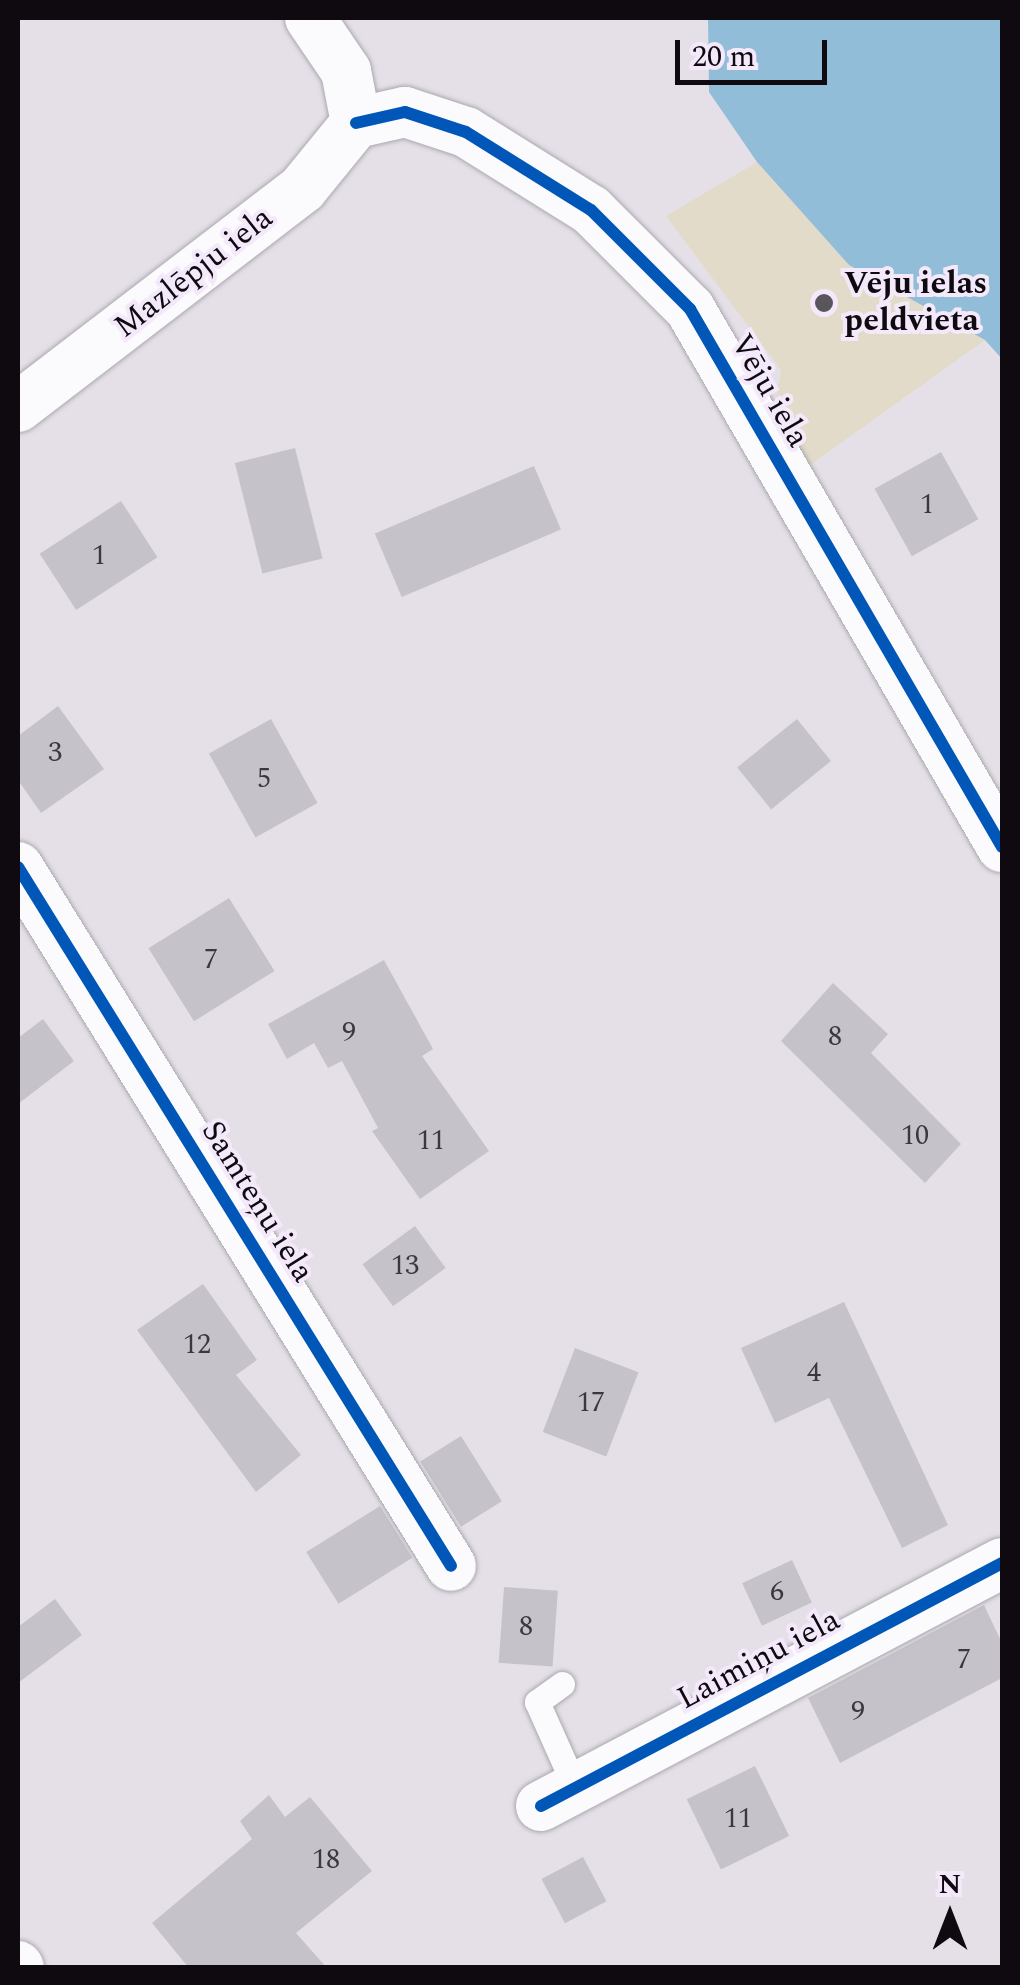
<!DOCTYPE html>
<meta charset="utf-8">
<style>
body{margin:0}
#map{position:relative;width:1020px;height:1985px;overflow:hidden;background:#e5e0e8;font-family:Spectral,serif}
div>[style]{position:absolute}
.sand>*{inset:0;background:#e2dbca}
.water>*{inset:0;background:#92bdd8}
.building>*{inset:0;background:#c6c2c9;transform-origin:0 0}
.roads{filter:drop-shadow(0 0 2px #aca8af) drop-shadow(0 0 2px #aca8af)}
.service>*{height:25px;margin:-12.5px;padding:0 12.5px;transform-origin:12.5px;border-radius:12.5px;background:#fbfafc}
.minor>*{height:50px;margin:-25px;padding:0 25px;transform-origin:25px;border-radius:25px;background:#fbfafc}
.cycleway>*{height:12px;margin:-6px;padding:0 6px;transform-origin:6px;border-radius:6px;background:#0057b8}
.dots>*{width:28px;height:28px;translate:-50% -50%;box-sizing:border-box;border:5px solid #f4e9fa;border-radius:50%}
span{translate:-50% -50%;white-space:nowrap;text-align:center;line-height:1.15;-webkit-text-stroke:8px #f4e9fa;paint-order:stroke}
.number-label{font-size:28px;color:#3c383e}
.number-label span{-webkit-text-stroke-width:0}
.street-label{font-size:32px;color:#0e0a10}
.poi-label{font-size:32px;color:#0e0a10;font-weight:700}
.left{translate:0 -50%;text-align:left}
.frame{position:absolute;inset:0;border:20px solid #0e0a10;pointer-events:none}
.north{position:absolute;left:900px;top:1865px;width:100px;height:100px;-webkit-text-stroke:8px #f4e9fa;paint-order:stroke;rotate:0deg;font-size:28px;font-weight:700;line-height:40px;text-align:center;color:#0e0a10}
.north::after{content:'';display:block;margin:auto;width:35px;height:45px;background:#0e0a10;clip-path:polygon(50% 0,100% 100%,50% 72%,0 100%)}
.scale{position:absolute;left:675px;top:40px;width:152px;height:45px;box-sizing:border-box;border:5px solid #0e0a10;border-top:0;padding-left:12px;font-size:30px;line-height:35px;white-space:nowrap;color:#0e0a10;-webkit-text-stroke:8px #f4e9fa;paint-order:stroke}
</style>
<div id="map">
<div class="sand">
<i style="clip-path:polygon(757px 162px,849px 265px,985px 340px,806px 468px,774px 407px,781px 370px,666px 216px)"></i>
</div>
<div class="water">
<i style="clip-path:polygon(708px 18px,1002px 18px,1002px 359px,985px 340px,849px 265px,757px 162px,709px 92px)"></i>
</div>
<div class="building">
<i style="left:295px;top:448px;width:114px;height:62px;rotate:76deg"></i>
<i style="left:941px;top:452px;width:77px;height:76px;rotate:61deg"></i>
<i style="left:534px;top:466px;width:69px;height:173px;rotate:67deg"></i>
<i style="left:121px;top:501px;width:67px;height:97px;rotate:57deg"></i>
<i style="clip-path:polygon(58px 706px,104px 769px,41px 813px,18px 780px,18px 736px)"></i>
<i style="left:271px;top:719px;width:96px;height:71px;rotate:61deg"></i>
<i style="left:797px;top:719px;width:54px;height:77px;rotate:51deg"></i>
<i style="left:229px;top:898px;width:86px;height:95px;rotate:58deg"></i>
<i style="clip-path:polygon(384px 960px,433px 1049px,422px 1056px,489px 1151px,420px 1199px,372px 1131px,378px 1128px,342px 1061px,328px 1068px,314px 1043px,287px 1059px,268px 1024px)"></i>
<i style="clip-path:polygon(833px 983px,888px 1034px,871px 1053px,961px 1144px,925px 1183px,781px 1041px)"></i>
<i style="clip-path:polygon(43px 1019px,74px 1061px,18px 1104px,18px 1038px)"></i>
<i style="left:415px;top:1226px;width:52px;height:65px;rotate:54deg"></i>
<i style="clip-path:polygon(203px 1284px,257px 1360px,236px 1375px,301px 1455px,256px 1492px,137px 1330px)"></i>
<i style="clip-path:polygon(844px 1302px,948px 1525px,902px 1548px,829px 1398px,775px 1423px,741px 1348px)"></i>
<i style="left:575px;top:1348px;width:68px;height:90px;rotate:21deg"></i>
<i style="left:461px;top:1436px;width:77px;height:48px;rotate:58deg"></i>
<i style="left:380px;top:1506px;width:61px;height:87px;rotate:58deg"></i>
<i style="left:792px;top:1560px;width:47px;height:55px;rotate:65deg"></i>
<i style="left:504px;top:1587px;width:54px;height:76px;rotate:4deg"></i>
<i style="clip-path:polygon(55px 1599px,82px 1635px,18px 1683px,18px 1627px)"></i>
<i style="clip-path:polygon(984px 1605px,1002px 1643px,1002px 1678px,840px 1763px,808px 1698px)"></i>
<i style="left:755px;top:1766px;width:78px;height:76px;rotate:64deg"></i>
<i style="clip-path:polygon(269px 1795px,285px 1817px,310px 1797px,372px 1871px,296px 1933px,327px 1968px,189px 1968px,152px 1923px,252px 1839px,240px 1821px)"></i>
<i style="left:583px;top:1857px;width:50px;height:47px;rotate:62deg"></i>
</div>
<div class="roads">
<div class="service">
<i style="left:562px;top:1684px;width:31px;rotate:144deg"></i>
<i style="left:537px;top:1702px;width:93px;rotate:65.9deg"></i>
</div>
<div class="minor">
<i style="left:310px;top:18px;width:64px;rotate:55.8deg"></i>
<i style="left:346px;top:71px;width:53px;rotate:79.1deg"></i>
<i style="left:356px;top:123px;width:50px;rotate:-12.7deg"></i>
<i style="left:405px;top:112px;width:64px;rotate:18.2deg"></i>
<i style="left:466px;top:132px;width:147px;rotate:32deg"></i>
<i style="left:591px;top:210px;width:140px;rotate:45deg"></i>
<i style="left:690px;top:309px;width:622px;rotate:59.89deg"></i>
<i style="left:18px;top:407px;width:359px;rotate:-37.5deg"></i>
<i style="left:303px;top:188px;width:84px;rotate:-50.8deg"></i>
<i style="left:18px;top:867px;width:822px;rotate:58.22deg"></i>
<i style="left:541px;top:1806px;width:521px;rotate:-27.79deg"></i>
<i style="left:18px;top:1966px;width:2px;rotate:63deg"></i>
</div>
</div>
<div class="cycleway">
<i style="left:356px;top:123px;width:50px;rotate:-12.7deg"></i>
<i style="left:405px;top:112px;width:64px;rotate:18.2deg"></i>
<i style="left:466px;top:132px;width:147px;rotate:32deg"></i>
<i style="left:591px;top:210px;width:140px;rotate:45deg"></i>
<i style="left:690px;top:309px;width:622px;rotate:59.89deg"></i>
<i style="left:18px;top:867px;width:822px;rotate:58.22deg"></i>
<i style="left:541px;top:1806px;width:521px;rotate:-27.79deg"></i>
</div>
<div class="dots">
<i style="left:824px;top:303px;background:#59555c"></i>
</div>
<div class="number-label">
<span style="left:927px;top:505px">1</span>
<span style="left:99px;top:556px">1</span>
<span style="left:55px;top:753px">3</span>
<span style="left:264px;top:779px">5</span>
<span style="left:211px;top:960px">7</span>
<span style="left:349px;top:1033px">9</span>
<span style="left:835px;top:1037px">8</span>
<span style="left:915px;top:1136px">10</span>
<span style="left:431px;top:1141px">11</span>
<span style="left:405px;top:1266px">13</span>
<span style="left:197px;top:1345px">12</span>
<span style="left:814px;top:1373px">4</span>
<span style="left:591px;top:1403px">17</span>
<span style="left:777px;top:1592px">6</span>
<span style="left:526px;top:1627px">8</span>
<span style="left:964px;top:1660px">7</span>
<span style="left:858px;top:1712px">9</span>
<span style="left:738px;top:1819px">11</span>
<span style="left:326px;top:1860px">18</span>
</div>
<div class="street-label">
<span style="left:194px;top:273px;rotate:-38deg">Mazlēpju iela</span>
<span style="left:769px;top:391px;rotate:60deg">Vēju iela</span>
<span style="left:257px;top:1202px;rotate:58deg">Samteņu iela</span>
<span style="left:759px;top:1660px;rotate:-28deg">Laimiņu iela</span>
</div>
<div class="poi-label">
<span class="left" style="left:844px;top:303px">Vēju ielas<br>peldvieta</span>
</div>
<div class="frame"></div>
<div class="north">N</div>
<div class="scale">20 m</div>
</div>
